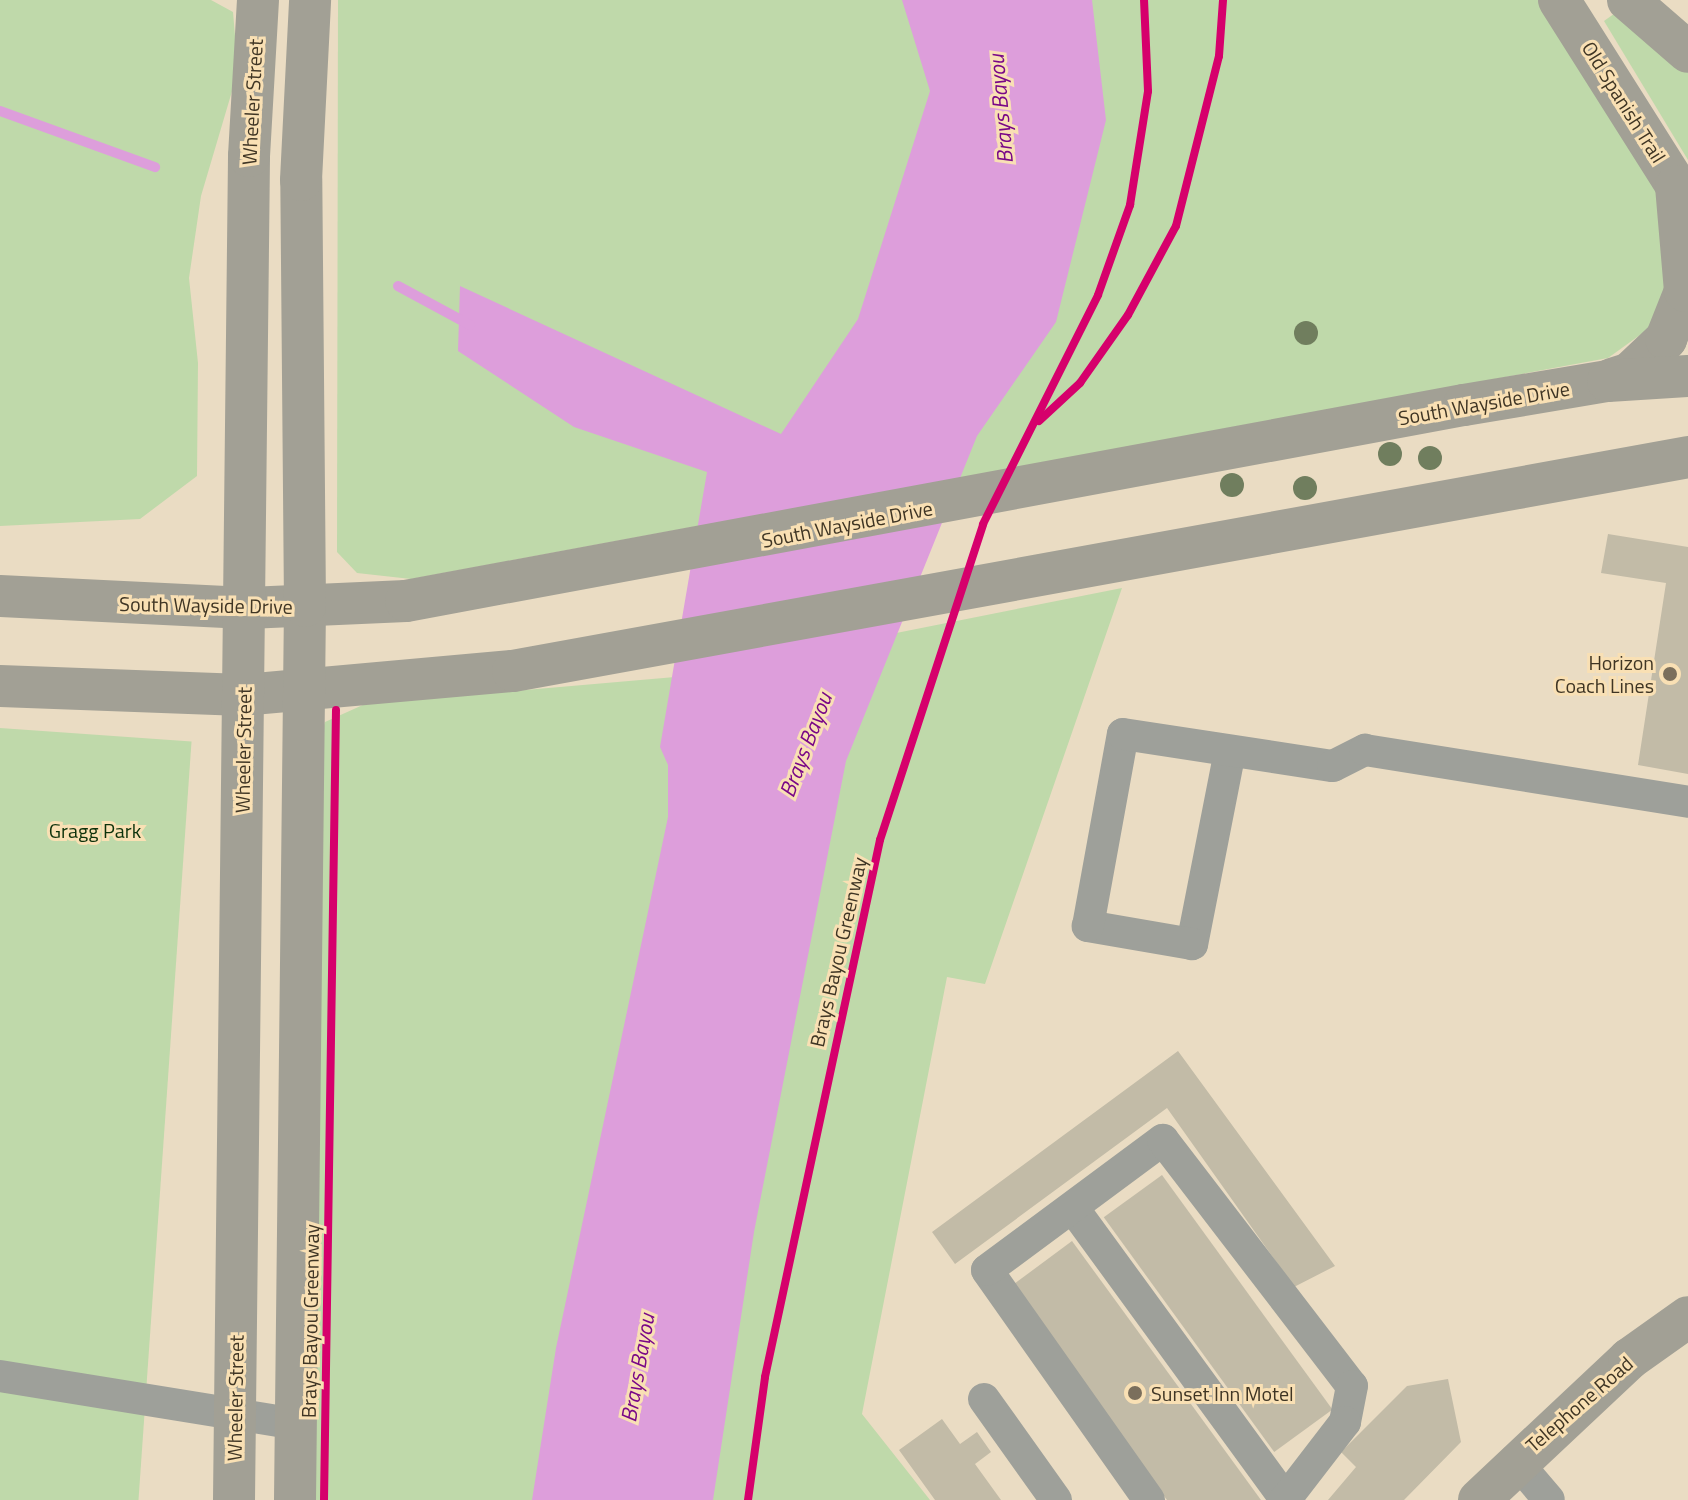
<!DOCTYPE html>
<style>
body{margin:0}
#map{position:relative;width:1688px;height:1500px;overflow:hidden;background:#eadcc3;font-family:"Titillium Web",sans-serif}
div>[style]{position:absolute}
.green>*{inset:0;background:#bfd9aa;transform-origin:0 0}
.water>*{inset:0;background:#dd9edb}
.stream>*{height:10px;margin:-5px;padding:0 5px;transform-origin:5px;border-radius:5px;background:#dd9edb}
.building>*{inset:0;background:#c2bba7;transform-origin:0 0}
.minor>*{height:32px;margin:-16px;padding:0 16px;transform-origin:16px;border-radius:16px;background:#9ea09a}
.major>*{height:42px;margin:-21px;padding:0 21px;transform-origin:21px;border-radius:21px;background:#a2a095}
.cycleway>*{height:8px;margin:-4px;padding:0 4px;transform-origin:4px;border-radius:4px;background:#d6006c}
.trees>*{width:24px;height:24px;margin:-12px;border-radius:50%;background:#707e5e}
.dots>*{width:22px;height:22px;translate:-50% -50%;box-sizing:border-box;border:4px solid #f9e0b4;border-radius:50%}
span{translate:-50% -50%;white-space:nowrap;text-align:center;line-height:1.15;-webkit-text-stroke:6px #f9e0b4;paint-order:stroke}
.street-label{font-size:20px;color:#3f3524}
.poi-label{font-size:20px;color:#3f3524}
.right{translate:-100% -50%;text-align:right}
.left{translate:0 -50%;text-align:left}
.park-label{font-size:20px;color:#0d320b}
.water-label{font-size:22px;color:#790787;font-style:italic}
</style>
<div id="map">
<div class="green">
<i style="clip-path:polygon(0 0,211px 0,233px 12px,238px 71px,201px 196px,189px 278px,198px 363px,197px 476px,140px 519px,0 526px)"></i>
<i style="clip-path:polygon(338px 0,1543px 0,1669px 206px,1676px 267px,1658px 322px,1608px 358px,411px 579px,357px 573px,337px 552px)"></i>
<i style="clip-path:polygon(1618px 11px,1688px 72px,1688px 160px,1604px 21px)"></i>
<i style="clip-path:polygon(1122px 588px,985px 984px,947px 977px,862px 1414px,930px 1500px,314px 1500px,319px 741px,325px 722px,365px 704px,675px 677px)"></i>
<i style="left:0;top:728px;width:192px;height:772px;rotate:4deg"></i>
</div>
<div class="water">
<i style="clip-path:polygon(902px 0,1092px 0,1106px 120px,1056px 322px,977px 436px,846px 761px,754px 1232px,713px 1500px,532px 1500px,556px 1348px,668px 817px,668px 765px,660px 747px,707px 472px,574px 427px,458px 351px,460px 286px,781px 434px,858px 319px,930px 91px)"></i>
</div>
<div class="stream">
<i style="left:0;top:111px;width:165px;rotate:19.9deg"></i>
<i style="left:398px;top:286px;width:82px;rotate:28.4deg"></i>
</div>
<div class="building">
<i style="clip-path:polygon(1608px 534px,1688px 547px,1688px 774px,1638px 765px,1666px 583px,1601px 573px)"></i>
<i style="clip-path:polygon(1178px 1051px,1335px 1266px,1294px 1287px,1167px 1108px,955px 1264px,932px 1232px)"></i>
<i style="left:1162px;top:1175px;width:290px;height:72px;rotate:54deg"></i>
<i style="clip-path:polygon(1072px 1241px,1261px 1500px,1167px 1500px,1010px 1287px)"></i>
<i style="clip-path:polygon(1448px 1379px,1461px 1442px,1404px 1500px,1328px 1500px,1356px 1467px,1341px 1452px,1407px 1386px)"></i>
<i style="clip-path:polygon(942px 1419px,960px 1444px,977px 1432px,991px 1452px,975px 1464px,1001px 1500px,935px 1500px,899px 1450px)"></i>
</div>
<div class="minor">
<i style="left:1230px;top:751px;width:197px;rotate:101.1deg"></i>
<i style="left:1192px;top:944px;width:106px;rotate:-170.2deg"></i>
<i style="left:1088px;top:926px;width:195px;rotate:-79.7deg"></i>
<i style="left:1123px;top:734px;width:212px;rotate:8.7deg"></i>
<i style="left:1333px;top:766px;width:36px;rotate:-27deg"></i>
<i style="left:1365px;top:750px;width:327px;rotate:9.1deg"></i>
<i style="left:1073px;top:1208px;width:360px;rotate:53.9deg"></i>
<i style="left:0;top:1376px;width:300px;rotate:9.2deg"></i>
<i style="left:984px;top:1399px;width:124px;rotate:54.5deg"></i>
<i style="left:1515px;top:1460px;width:52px;rotate:49.6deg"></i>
<i style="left:1149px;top:1500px;width:281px;rotate:-125.2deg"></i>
<i style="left:987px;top:1270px;width:219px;rotate:-36.5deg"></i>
<i style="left:1163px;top:1140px;width:310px;rotate:52.5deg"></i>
<i style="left:1352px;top:1386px;width:37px;rotate:101deg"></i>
<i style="left:1345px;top:1422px;width:98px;rotate:127.6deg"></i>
</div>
<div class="major">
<i style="left:1559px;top:0;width:241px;rotate:57.7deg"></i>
<i style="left:1628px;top:0;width:79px;rotate:40.9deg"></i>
<i style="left:1612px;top:379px;width:19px;rotate:-18deg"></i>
<i style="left:1630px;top:373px;width:50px;rotate:-43.4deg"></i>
<i style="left:1666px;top:339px;width:52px;rotate:-68.4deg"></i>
<i style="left:1685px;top:291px;width:105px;rotate:-94.9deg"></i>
<i style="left:0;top:596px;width:246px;rotate:2.8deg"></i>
<i style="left:246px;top:608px;width:160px;rotate:-2.5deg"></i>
<i style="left:406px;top:601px;width:1076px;rotate:-10.5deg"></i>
<i style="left:1464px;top:405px;width:146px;rotate:-9.5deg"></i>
<i style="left:1608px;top:381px;width:80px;rotate:-3.6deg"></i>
<i style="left:0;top:686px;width:243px;rotate:2.1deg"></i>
<i style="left:243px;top:695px;width:271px;rotate:-5.1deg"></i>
<i style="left:513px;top:671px;width:1194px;rotate:-10.32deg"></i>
<i style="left:234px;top:1500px;width:1344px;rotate:-89.36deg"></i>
<i style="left:249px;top:156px;width:156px;rotate:-86.7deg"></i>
<i style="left:295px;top:1500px;width:894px;rotate:-89.36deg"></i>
<i style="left:305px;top:606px;width:426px;rotate:-90.5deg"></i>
<i style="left:301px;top:180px;width:180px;rotate:-87.1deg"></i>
<i style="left:1479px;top:1500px;width:206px;rotate:-43.2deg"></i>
<i style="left:1629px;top:1359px;width:72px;rotate:-35.4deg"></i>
</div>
<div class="cycleway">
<i style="left:1039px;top:421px;width:56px;rotate:-42.8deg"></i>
<i style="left:1080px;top:383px;width:83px;rotate:-54.8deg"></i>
<i style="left:1128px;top:315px;width:101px;rotate:-61.7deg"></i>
<i style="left:1176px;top:226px;width:175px;rotate:-75.8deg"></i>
<i style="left:1219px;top:56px;width:56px;rotate:-85.9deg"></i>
<i style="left:324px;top:1500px;width:790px;rotate:-89.13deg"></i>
<i style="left:748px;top:1500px;width:124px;rotate:-82.1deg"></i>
<i style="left:765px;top:1377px;width:549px;rotate:-77.91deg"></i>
<i style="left:880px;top:840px;width:332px;rotate:-71.9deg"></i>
<i style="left:983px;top:524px;width:256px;rotate:-63.3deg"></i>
<i style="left:1098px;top:295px;width:96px;rotate:-70.4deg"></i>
<i style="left:1130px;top:205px;width:115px;rotate:-81deg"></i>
<i style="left:1148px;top:91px;width:91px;rotate:-92.5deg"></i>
</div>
<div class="trees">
<i style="left:1306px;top:333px"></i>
<i style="left:1390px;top:454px"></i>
<i style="left:1430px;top:458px"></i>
<i style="left:1232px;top:485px"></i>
<i style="left:1305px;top:488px"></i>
</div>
<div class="dots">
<i style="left:1670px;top:674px;background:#7b6f5c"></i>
<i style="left:1135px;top:1393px;background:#7b6f5c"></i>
</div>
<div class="street-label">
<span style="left:252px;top:102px;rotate:-87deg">Wheeler Street</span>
<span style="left:1624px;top:102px;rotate:58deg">Old Spanish Trail</span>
<span style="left:1484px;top:403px;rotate:-10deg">South Wayside Drive</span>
<span style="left:847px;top:524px;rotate:-11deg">South Wayside Drive</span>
<span style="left:206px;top:605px;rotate:1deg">South Wayside Drive</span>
<span style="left:243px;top:750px;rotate:-89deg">Wheeler Street</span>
<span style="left:838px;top:952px;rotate:-77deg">Brays Bayou Greenway</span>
<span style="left:310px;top:1321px;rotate:-89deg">Brays Bayou Greenway</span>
<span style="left:235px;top:1398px;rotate:-89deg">Wheeler Street</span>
<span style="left:1579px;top:1404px;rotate:-41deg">Telephone Road</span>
</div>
<div class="poi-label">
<span class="right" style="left:1654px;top:674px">Horizon<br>Coach Lines</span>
<span class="left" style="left:1151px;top:1393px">Sunset Inn Motel</span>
</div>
<div class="park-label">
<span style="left:95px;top:830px">Gragg Park</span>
</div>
<div class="water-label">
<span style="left:1001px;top:109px;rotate:-95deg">Brays Bayou</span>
<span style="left:806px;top:745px;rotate:-69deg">Brays Bayou</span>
<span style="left:638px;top:1368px;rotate:-80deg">Brays Bayou</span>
</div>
</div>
